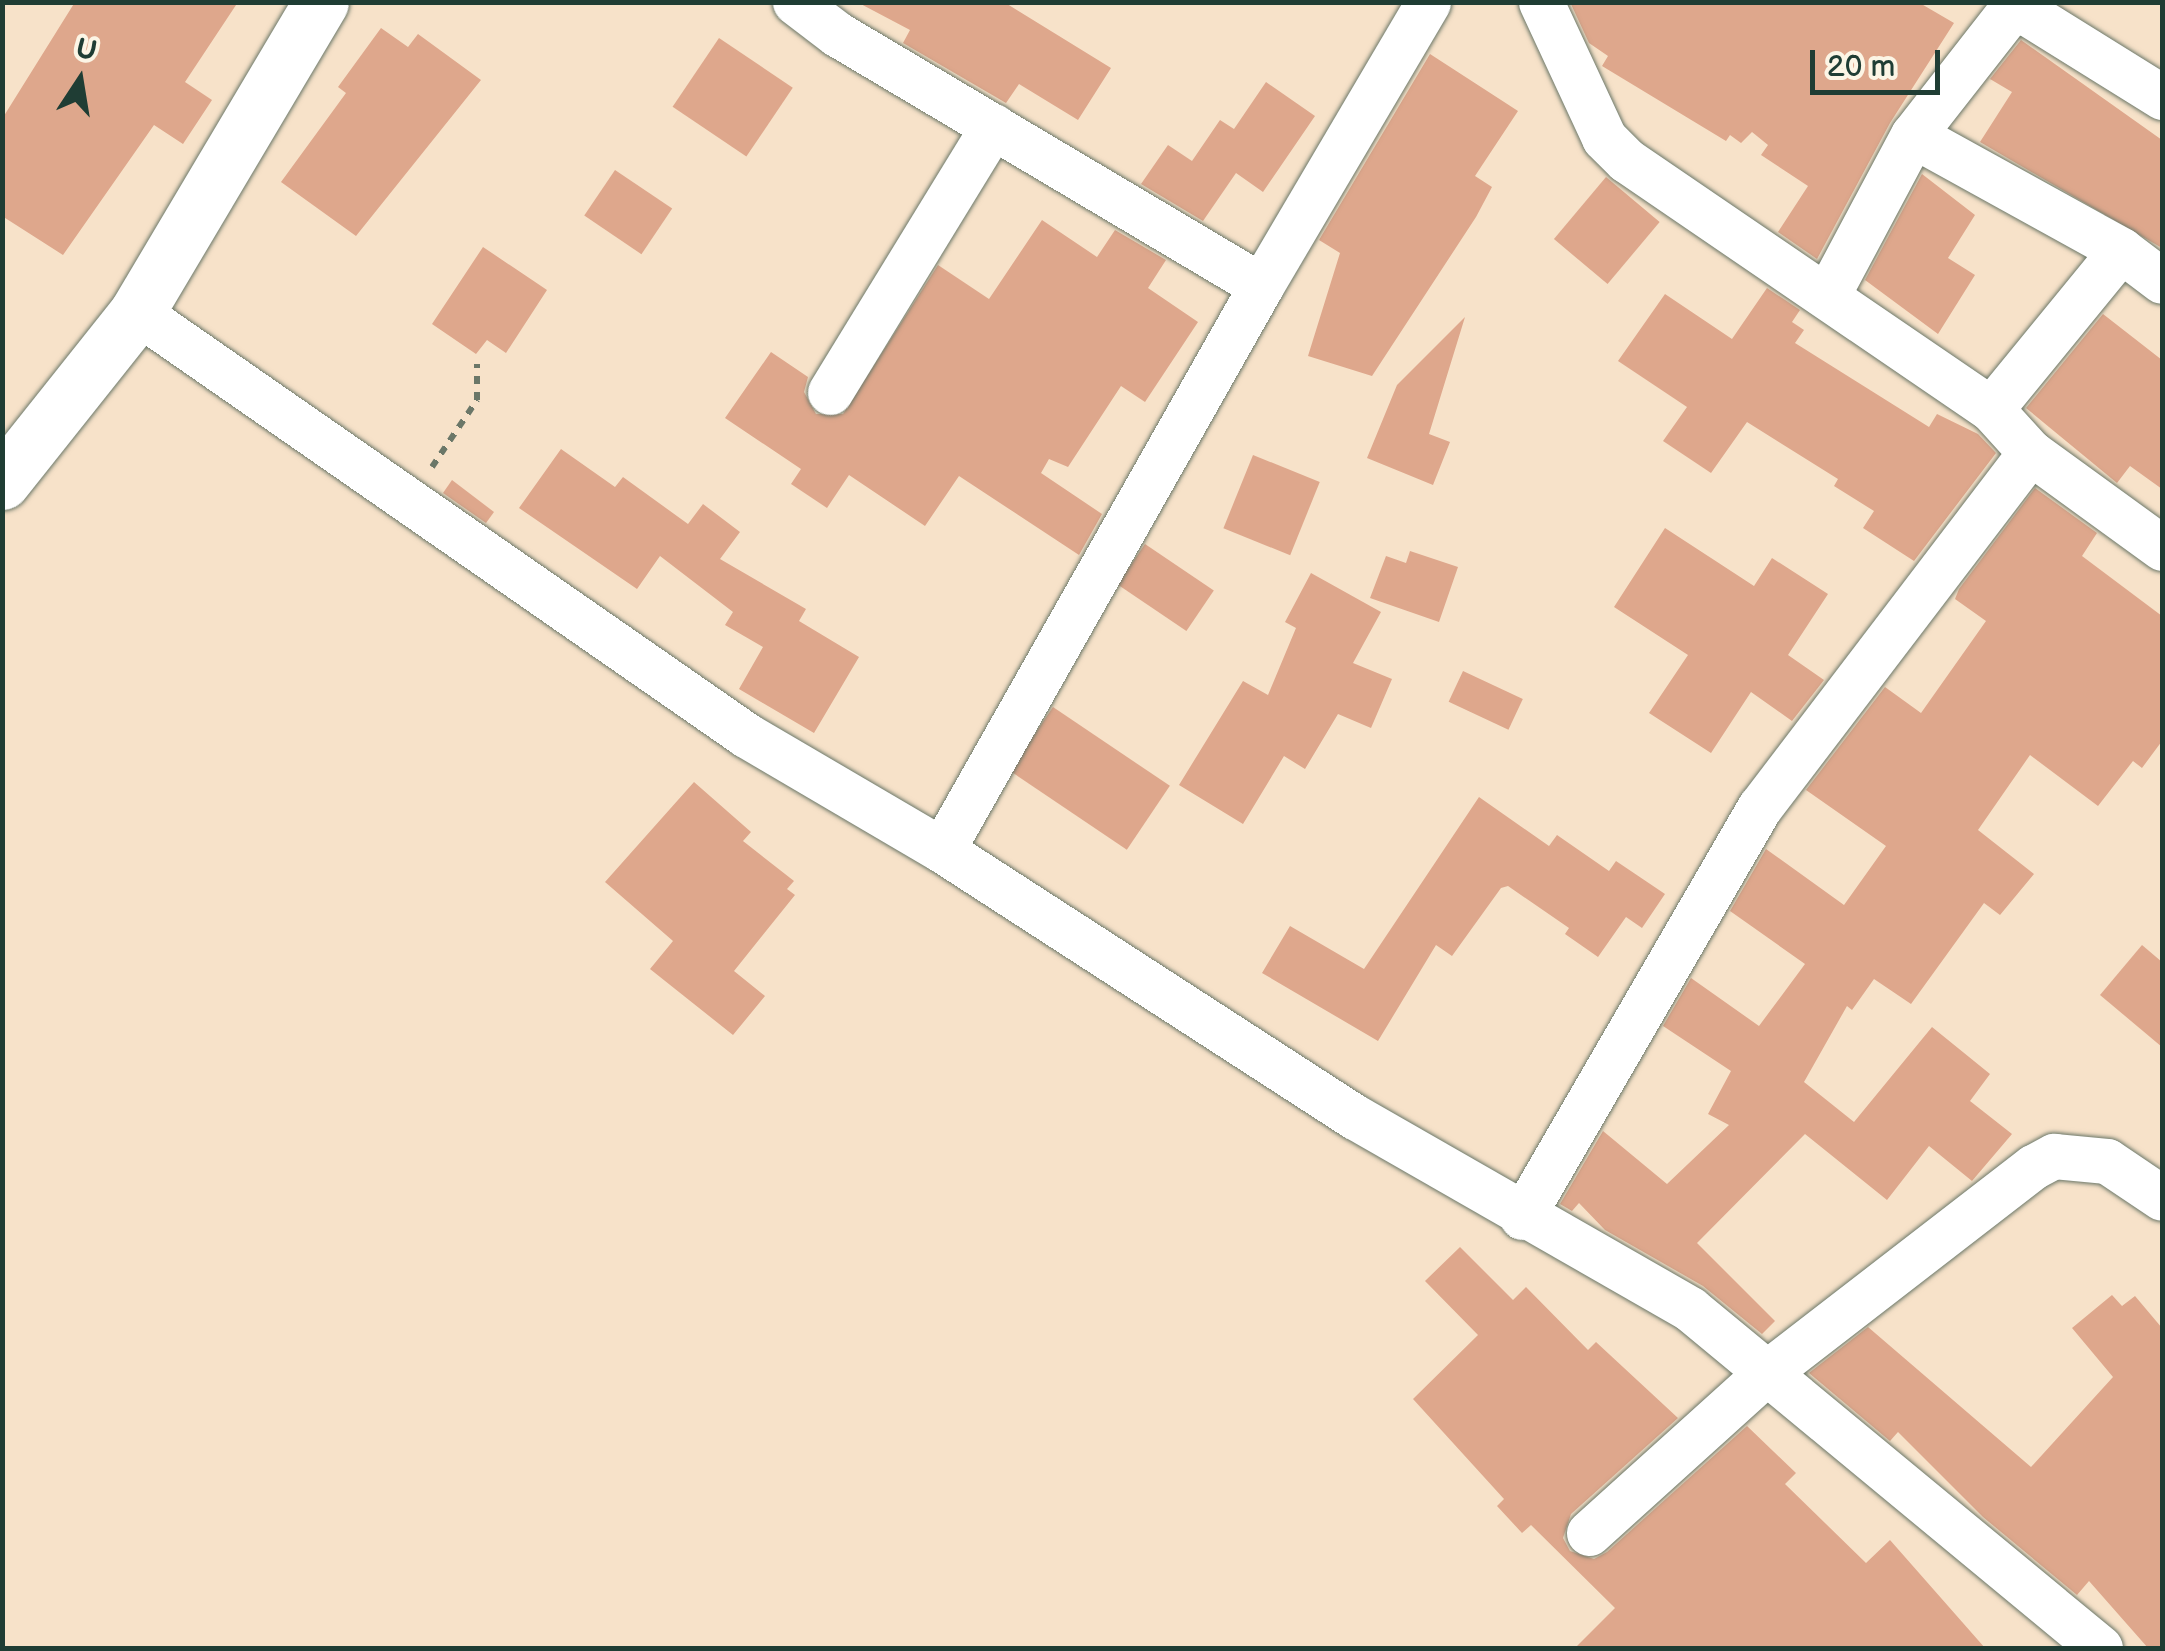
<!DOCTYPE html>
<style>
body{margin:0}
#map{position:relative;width:2165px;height:1651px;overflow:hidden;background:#f7e2c9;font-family:"Balsamiq Sans",sans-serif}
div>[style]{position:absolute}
.building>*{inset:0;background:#dea78c;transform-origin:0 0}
.path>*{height:6px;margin-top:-3px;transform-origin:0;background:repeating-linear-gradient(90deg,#6b7768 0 8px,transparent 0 16px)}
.roads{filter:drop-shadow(0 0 2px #6b7768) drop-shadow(0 0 2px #6b7768)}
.minor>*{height:45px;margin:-22.5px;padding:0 22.5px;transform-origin:22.5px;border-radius:22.5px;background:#fff}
.tertiary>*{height:55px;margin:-27.5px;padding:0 27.5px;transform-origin:27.5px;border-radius:27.5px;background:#fff}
span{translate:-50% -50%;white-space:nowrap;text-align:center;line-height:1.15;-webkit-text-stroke:10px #fcf5e5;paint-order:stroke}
.frame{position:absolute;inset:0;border:5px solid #1f3d34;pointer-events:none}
.north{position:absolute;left:30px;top:30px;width:100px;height:100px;-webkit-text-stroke:8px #fcf5e5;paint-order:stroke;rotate:12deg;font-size:28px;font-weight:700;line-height:40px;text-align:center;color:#1f3d34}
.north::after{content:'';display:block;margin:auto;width:35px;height:45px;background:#1f3d34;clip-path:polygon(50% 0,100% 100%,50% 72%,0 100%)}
.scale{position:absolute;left:1810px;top:50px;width:130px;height:45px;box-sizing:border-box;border:5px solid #1f3d34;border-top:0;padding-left:12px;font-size:30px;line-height:35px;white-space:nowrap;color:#1f3d34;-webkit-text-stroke:8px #fcf5e5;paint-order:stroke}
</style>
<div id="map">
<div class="building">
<i style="clip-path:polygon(75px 2px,238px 2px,185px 82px,212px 100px,183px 144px,154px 125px,63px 255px,2px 216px,2px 119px)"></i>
<i style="clip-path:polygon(857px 2px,1004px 2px,1111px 68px,1078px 120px,1019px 84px,1006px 103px,903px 43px,910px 30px)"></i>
<i style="clip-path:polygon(1570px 2px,1918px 2px,1954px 23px,1890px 123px,1817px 259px,1778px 232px,1808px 186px,1761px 155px,1768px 145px,1752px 132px,1741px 143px,1730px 135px,1726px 141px,1602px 66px,1608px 56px,1589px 43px)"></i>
<i style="clip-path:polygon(381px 28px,408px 47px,418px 34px,481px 80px,356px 236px,281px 182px,346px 93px,338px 87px)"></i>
<i style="left:719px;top:38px;width:89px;height:83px;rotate:34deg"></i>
<i style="clip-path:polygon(2021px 40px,2162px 140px,2162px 248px,1980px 142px,2012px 92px,1990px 79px)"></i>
<i style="clip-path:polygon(1430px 54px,1518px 111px,1475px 176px,1492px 187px,1476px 217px,1372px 376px,1308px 356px,1340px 253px,1319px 240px)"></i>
<i style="clip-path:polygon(1266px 82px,1315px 116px,1263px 192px,1236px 173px,1203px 221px,1141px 184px,1168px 145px,1192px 161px,1220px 120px,1234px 129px)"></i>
<i style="left:615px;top:170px;width:69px;height:55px;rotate:34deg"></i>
<i style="clip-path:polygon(1922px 174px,1975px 215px,1948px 258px,1975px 275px,1938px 334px,1865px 280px)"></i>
<i style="left:1606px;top:177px;width:70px;height:81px;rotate:40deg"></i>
<i style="clip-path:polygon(1042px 220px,1097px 257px,1115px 230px,1166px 260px,1148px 288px,1198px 322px,1145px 402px,1121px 386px,1068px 467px,1049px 459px,1041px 473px,1102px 514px,1079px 555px,959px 476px,925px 526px,849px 475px,827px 508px,791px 484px,801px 469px,725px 418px,771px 352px,808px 377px,804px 392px,816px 414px,843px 414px,938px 265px,989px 299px)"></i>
<i style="clip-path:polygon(483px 247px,547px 290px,506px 353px,487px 340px,476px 354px,432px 324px)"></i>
<i style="clip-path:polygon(1767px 288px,1800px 310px,1792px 322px,1804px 330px,1795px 343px,1929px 427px,1937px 414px,1978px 434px,1996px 453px,1914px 561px,1863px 528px,1874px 511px,1834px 486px,1838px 479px,1747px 422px,1711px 473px,1663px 441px,1687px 407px,1618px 361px,1665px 294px,1732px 339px)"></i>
<i style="clip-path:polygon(2103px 314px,2162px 360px,2162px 489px,2130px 466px,2117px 483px,2026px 408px)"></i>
<i style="clip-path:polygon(1465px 317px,1429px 434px,1450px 442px,1433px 485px,1367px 458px,1397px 385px)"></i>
<i style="clip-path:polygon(561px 449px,615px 487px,623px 477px,688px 524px,703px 504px,740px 532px,720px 559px,806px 609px,799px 621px,859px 657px,814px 733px,739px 689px,763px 647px,725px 625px,733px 612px,660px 556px,637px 589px,519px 508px)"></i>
<i style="left:1253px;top:455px;width:72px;height:79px;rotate:22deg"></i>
<i style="clip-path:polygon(452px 480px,494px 512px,486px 523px,443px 493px)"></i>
<i style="clip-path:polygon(2035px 488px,2097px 533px,2082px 556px,2162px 616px,2162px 741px,2142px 768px,2133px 761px,2098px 806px,2030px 755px,1978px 830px,2034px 874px,2000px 915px,1984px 903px,1911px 1004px,1874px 979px,1852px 1010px,1847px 1006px,1804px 1082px,1854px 1122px,1932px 1027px,1990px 1074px,1970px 1101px,2012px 1134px,1972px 1181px,1929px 1146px,1887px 1200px,1805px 1134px,1697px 1243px,1775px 1321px,1762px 1334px,1703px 1286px,1605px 1230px,1579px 1203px,1572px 1211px,1560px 1204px,1603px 1131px,1667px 1184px,1729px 1125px,1708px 1114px,1731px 1071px,1663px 1026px,1691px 978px,1759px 1026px,1805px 964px,1730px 911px,1766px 849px,1844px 905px,1886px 846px,1806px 790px,1885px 687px,1921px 713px,1986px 621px,1955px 599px,1959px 589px)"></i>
<i style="clip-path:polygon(1665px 528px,1754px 586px,1772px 558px,1828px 594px,1788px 655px,1824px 680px,1792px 721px,1751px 692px,1711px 753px,1649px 713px,1688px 655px,1614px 607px)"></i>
<i style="left:1145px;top:544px;width:83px;height:49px;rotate:34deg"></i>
<i style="clip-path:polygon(1410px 551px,1458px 567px,1439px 622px,1370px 598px,1386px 556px,1406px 563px)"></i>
<i style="clip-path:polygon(1311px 573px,1381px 612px,1353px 663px,1392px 679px,1371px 728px,1338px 714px,1305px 769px,1284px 756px,1243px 824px,1179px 785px,1243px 681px,1268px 695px,1296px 628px,1285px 622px)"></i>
<i style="left:1463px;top:671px;width:66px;height:34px;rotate:25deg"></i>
<i style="left:1053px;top:707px;width:141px;height:77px;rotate:34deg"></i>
<i style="clip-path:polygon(694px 782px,751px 832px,743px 841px,794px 881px,787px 889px,795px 895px,734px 971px,765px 996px,733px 1035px,650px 969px,673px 941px,605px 882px)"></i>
<i style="clip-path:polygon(1479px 797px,1549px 846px,1557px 835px,1609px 871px,1616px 861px,1665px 894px,1642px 928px,1626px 917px,1598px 957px,1565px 934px,1569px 928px,1508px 886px,1501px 888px,1452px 956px,1436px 945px,1378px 1041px,1262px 973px,1290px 926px,1364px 969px)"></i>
<i style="clip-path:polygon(2142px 945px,2162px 962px,2162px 1047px,2100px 995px)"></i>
<i style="clip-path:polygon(1460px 1247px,1513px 1300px,1526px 1287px,1588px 1350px,1596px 1342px,1678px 1418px,1571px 1514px,1563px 1538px,1570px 1551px,1594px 1559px,1607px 1552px,1747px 1426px,1796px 1473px,1785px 1484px,1866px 1563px,1890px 1540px,1985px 1648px,1575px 1648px,1615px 1608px,1531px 1525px,1522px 1533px,1497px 1506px,1504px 1499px,1413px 1399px,1478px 1335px,1425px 1281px)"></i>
<i style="clip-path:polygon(2112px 1295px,2122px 1306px,2135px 1296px,2162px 1328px,2162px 1648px,2148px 1648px,2089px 1581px,2077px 1595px,1983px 1517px,1898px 1432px,1890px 1441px,1809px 1373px,1868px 1327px,2031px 1467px,2113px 1377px,2072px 1328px)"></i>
</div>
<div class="path">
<i style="left:432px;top:467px;width:81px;rotate:-56.1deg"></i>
<i style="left:477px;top:400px;width:36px;rotate:-90deg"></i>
</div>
<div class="roads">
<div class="minor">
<i style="left:795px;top:2px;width:53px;rotate:37.3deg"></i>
<i style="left:837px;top:34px;width:493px;rotate:30.7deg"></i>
<i style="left:1261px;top:286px;width:648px;rotate:119.49deg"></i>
<i style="left:1541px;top:2px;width:150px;rotate:65.1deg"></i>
<i style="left:1604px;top:138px;width:31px;rotate:45deg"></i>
<i style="left:1626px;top:160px;width:442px;rotate:34.3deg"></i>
<i style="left:1991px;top:409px;width:58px;rotate:47.8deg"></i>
<i style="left:2030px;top:452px;width:163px;rotate:36deg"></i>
<i style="left:1913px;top:135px;width:238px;rotate:28.9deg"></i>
<i style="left:2121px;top:250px;width:51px;rotate:37.1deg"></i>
<i style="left:1261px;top:286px;width:329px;rotate:-59.5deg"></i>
<i style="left:1828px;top:294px;width:180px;rotate:-61.9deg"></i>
<i style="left:1913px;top:135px;width:157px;rotate:-52deg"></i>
<i style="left:2010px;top:11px;width:17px;rotate:7deg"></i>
<i style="left:2027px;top:13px;width:159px;rotate:31.9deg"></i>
<i style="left:137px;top:312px;width:741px;rotate:34.78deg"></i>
<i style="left:746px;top:735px;width:227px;rotate:30.4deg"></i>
<i style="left:942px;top:850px;width:492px;rotate:32.9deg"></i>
<i style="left:1355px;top:1117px;width:386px;rotate:29.8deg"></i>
<i style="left:1690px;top:1309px;width:532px;rotate:39.58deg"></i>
<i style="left:830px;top:392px;width:312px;rotate:-58.5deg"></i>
<i style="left:1991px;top:409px;width:205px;rotate:-50.7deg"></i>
<i style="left:1522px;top:1217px;width:474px;rotate:-59.9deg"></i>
<i style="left:1760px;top:807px;width:446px;rotate:-52.7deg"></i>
<i style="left:1589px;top:1533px;width:237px;rotate:-42.1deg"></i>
<i style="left:1765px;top:1374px;width:339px;rotate:-37.7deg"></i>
<i style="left:2033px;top:1167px;width:24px;rotate:-28deg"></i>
<i style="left:2054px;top:1156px;width:53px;rotate:5.4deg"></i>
<i style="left:2107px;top:1161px;width:66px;rotate:33.9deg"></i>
</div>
<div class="tertiary">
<i style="left:2px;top:482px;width:217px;rotate:-51.5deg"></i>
<i style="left:137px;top:312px;width:360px;rotate:-59.3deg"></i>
</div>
</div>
<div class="frame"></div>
<div class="north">U</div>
<div class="scale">20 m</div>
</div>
